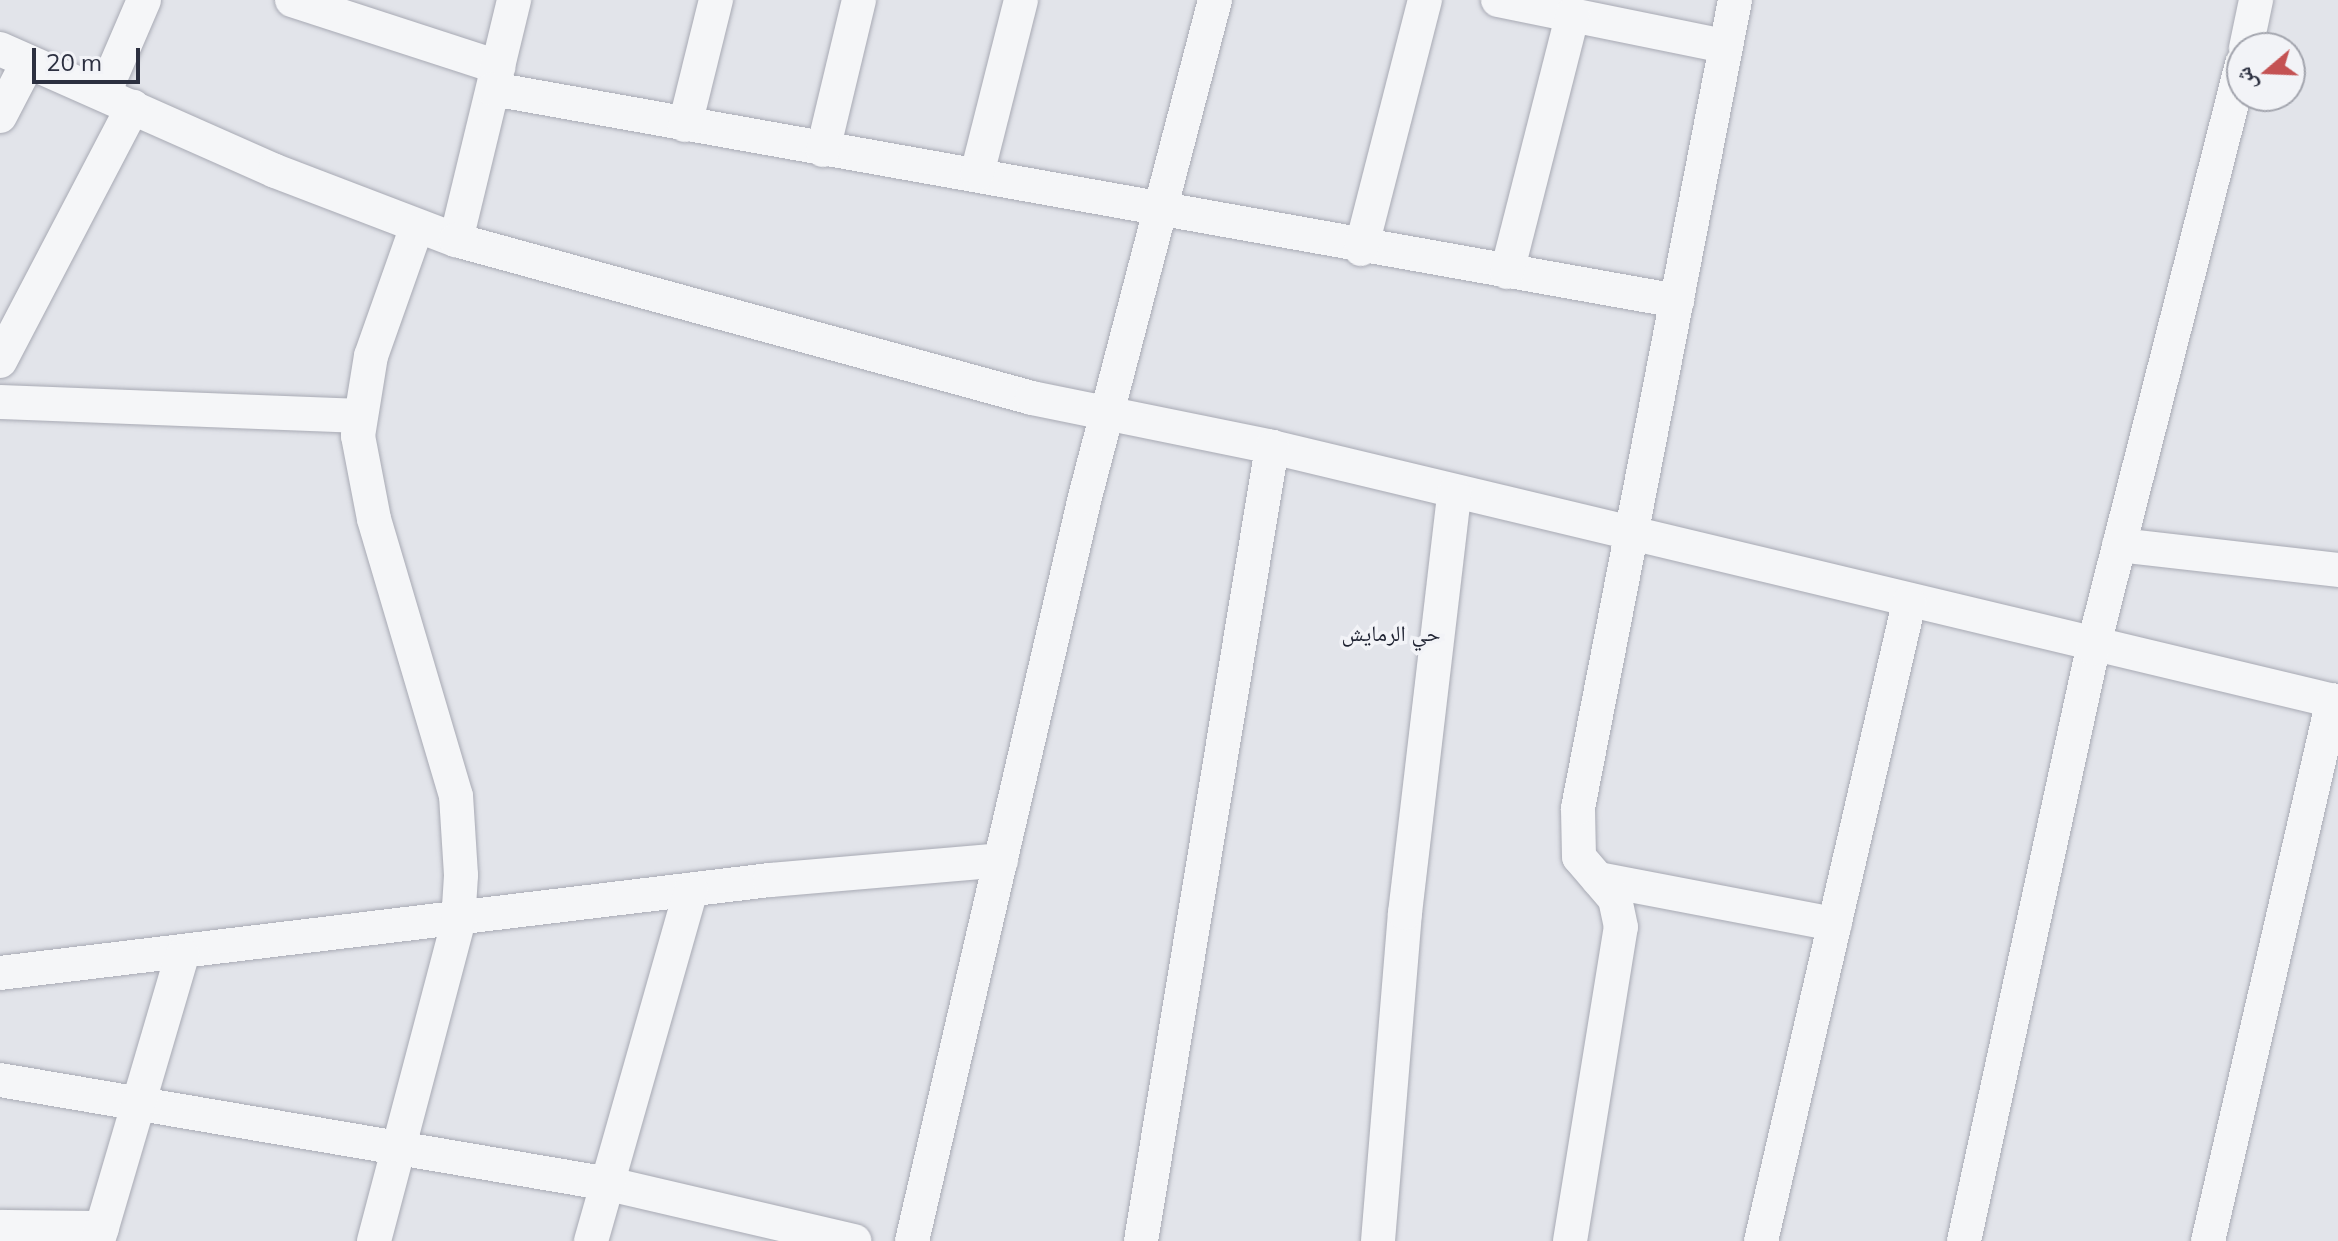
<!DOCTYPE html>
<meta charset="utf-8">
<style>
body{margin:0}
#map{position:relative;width:2338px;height:1241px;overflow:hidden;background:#e2e4ea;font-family:Mulish,"Noto Naskh Arabic",sans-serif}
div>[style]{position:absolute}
.roads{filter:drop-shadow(0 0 2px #a8aab4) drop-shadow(0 0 2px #a8aab4)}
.minor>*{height:34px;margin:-17px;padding:0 17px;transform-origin:17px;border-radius:17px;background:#f5f6f8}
span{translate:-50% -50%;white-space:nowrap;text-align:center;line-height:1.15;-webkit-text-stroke:7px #f2f3f7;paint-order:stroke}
.neighbourhood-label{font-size:22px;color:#1e2231}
.north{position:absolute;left:2226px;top:32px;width:80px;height:80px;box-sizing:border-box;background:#f2f3f7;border:2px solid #a3a5ae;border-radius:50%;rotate:251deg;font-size:22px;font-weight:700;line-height:32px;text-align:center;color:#2c3040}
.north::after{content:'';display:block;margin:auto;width:28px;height:36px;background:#c45253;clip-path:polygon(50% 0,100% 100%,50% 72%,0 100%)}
.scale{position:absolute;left:32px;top:48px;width:108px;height:36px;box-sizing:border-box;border:4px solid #2c3040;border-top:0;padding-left:10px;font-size:24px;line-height:28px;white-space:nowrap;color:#2c3040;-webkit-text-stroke:6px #f2f3f7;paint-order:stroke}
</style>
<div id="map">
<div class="roads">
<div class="minor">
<i style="left:292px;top:0;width:217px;rotate:18deg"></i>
<i style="left:1498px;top:0;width:232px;rotate:11.5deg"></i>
<i style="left:2246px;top:48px;width:49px;rotate:-78.2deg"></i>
<i style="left:0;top:49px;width:301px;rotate:23.9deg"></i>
<i style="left:275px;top:171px;width:194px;rotate:20.9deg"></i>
<i style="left:456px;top:240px;width:247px;rotate:-76.4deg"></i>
<i style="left:493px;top:89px;width:1203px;rotate:10.15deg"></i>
<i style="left:104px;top:93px;width:101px;rotate:-66.7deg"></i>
<i style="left:0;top:116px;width:61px;rotate:-62.6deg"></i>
<i style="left:685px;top:125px;width:129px;rotate:-76.1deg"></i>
<i style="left:823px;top:150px;width:154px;rotate:-76.5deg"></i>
<i style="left:977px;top:174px;width:179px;rotate:-75.8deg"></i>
<i style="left:456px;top:240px;width:597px;rotate:15.34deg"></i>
<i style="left:1032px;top:398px;width:245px;rotate:11.5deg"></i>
<i style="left:1272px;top:447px;width:1096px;rotate:13.45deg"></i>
<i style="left:1361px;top:249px;width:257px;rotate:-75.6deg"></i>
<i style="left:1507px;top:272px;width:266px;rotate:-75.7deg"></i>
<i style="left:0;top:361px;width:287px;rotate:-62.4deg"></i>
<i style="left:0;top:402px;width:358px;rotate:2.2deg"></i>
<i style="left:2119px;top:545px;width:220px;rotate:6.5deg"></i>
<i style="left:1598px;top:879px;width:241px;rotate:10.8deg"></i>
<i style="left:0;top:973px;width:776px;rotate:-6.89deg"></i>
<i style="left:770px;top:880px;width:232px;rotate:-4.9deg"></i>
<i style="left:0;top:1080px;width:618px;rotate:9.69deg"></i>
<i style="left:609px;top:1184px;width:252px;rotate:13.1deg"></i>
<i style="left:0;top:1227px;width:102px;rotate:0.6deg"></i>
<i style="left:98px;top:1241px;width:298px;rotate:-73.6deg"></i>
<i style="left:374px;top:1241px;width:330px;rotate:-75.2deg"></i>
<i style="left:458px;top:922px;width:47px;rotate:-86.3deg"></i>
<i style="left:461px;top:875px;width:79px;rotate:-93.6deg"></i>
<i style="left:456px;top:796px;width:289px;rotate:-106.5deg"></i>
<i style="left:374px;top:519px;width:85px;rotate:-100.9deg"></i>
<i style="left:358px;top:436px;width:81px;rotate:-80.8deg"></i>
<i style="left:371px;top:356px;width:138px;rotate:-70.5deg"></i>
<i style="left:591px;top:1241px;width:365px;rotate:-74.1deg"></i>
<i style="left:912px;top:1241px;width:764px;rotate:-76.91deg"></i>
<i style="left:1085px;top:497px;width:514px;rotate:-75.34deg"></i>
<i style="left:1141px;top:1241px;width:805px;rotate:-80.63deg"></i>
<i style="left:1378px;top:1241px;width:329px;rotate:-85.3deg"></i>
<i style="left:1405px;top:913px;width:422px;rotate:-83.3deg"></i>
<i style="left:1570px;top:1241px;width:318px;rotate:-80.8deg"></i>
<i style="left:1621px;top:927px;width:29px;rotate:-102deg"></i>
<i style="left:1615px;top:899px;width:55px;rotate:-130.6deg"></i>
<i style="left:1579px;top:857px;width:49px;rotate:-91.2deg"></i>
<i style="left:1578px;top:808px;width:823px;rotate:-79deg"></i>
<i style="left:1761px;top:1241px;width:655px;rotate:-76.94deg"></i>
<i style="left:1964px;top:1241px;width:607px;rotate:-77.73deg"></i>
<i style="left:2093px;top:648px;width:603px;rotate:-75.69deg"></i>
<i style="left:2208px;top:1241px;width:555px;rotate:-76.99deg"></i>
</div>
</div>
<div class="neighbourhood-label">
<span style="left:1391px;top:634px">حي الرمايش</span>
</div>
<div class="north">ش</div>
<div class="scale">20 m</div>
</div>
